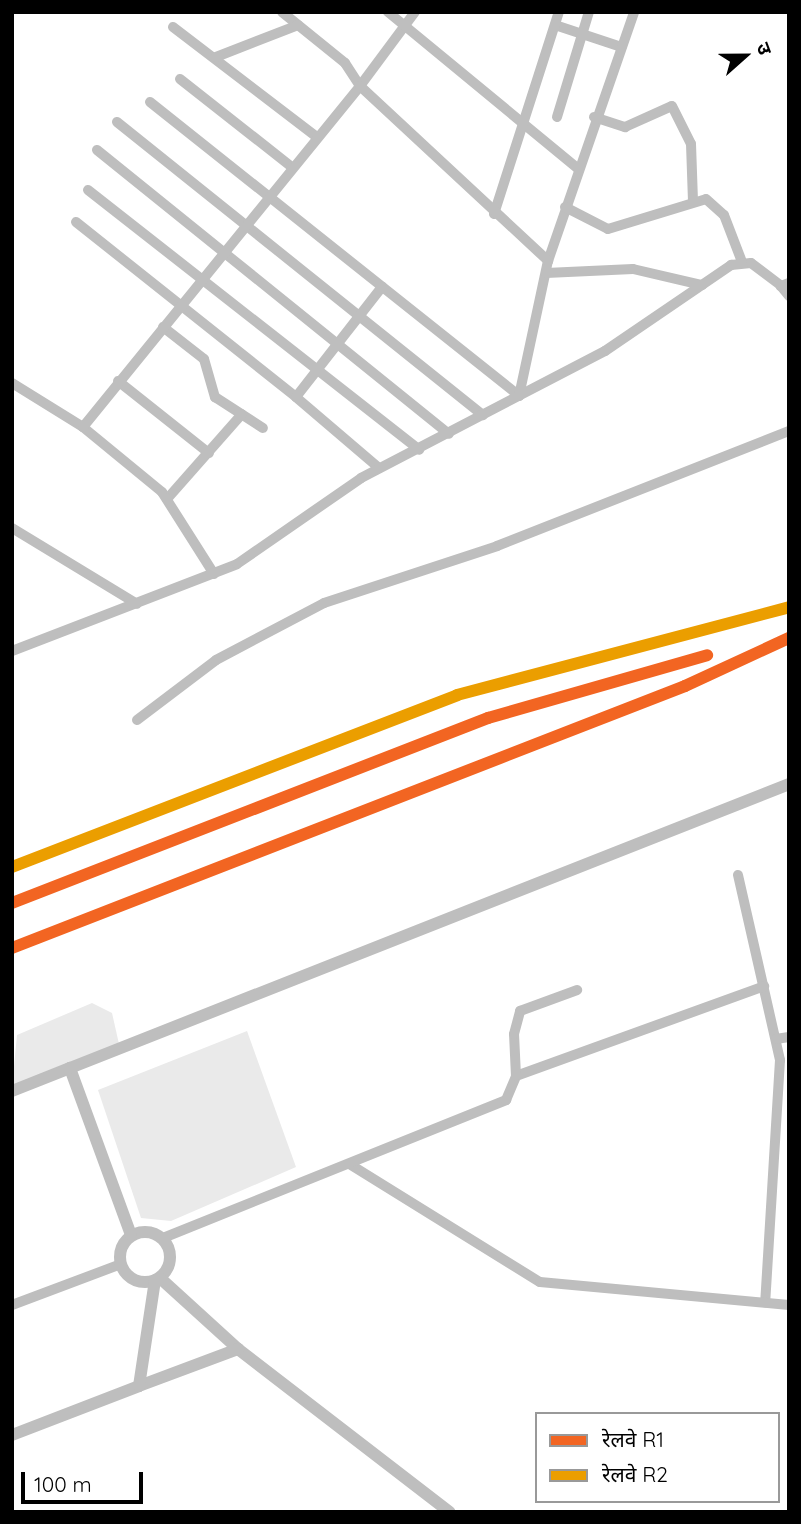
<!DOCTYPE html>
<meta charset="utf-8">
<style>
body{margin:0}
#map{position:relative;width:801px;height:1524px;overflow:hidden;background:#fff;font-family:Quicksand,"Noto Sans Devanagari",sans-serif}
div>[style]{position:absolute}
.green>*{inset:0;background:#eaeaea}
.minor>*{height:10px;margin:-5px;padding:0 5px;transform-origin:5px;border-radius:5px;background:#bebebe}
.tertiary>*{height:12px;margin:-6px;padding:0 6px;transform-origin:6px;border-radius:6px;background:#bebebe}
.tertiary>.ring{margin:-6px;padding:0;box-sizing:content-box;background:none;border:12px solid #bebebe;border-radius:50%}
.rail>*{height:5px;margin-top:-2.5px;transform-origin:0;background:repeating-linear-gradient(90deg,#fff 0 8px,#bdbdbd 0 16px);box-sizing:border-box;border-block:2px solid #bdbdbd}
.rail-1>*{height:12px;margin:-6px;padding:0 6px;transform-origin:6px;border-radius:6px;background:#f26522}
.rail-2>*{height:12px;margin:-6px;padding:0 6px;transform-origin:6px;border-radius:6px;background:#eb9e00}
span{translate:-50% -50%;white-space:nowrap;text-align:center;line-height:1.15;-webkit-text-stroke:5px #fff;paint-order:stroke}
.frame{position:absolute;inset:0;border:14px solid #000;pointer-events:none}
.legend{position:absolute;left:535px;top:1412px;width:245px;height:91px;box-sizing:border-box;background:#fff;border:2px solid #999;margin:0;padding:9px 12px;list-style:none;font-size:21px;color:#000}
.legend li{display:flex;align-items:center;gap:14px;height:35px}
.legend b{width:35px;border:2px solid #999}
.north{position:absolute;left:710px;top:21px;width:70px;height:70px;-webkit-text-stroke:5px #fff;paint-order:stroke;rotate:69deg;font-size:19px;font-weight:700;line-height:28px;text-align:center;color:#000}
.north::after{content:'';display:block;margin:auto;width:24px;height:32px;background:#000;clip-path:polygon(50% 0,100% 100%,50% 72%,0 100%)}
.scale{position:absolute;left:21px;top:1472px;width:122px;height:32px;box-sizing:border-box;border:4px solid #000;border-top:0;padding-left:9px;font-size:21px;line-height:24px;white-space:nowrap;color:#000;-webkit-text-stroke:5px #fff;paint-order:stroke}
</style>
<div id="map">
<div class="green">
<i style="clip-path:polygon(92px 1003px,112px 1013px,119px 1044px,12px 1087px,17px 1035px)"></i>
<i style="clip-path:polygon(247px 1031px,296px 1167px,171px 1221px,141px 1218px,98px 1090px)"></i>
</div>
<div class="minor">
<i style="left:282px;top:12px;width:81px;rotate:39deg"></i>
<i style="left:345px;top:63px;width:27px;rotate:57deg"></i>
<i style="left:360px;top:86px;width:92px;rotate:-53.4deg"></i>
<i style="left:388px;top:12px;width:245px;rotate:39.5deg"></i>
<i style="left:555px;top:25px;width:70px;rotate:18.4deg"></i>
<i style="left:173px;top:27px;width:181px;rotate:37.4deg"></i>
<i style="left:216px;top:57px;width:88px;rotate:-21.3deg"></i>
<i style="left:180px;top:79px;width:142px;rotate:38.2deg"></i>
<i style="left:150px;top:102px;width:472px;rotate:38.5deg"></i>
<i style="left:519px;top:396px;width:138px;rotate:-77.9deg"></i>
<i style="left:548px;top:261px;width:263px;rotate:-70.9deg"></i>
<i style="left:557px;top:117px;width:110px;rotate:-73.1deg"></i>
<i style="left:594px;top:117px;width:33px;rotate:18deg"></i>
<i style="left:625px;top:127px;width:51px;rotate:-24.1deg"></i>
<i style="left:672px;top:106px;width:42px;rotate:63.4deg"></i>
<i style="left:691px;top:144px;width:56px;rotate:88deg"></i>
<i style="left:117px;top:122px;width:469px;rotate:38.7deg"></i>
<i style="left:97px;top:150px;width:452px;rotate:38.9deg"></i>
<i style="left:88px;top:190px;width:421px;rotate:38.1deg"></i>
<i style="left:565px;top:207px;width:48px;rotate:27.1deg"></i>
<i style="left:608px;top:229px;width:102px;rotate:-17deg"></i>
<i style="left:706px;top:199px;width:24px;rotate:42deg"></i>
<i style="left:724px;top:215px;width:50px;rotate:69deg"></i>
<i style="left:494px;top:214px;width:212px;rotate:-72.2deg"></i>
<i style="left:76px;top:222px;width:281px;rotate:38.5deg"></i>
<i style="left:546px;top:273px;width:87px;rotate:-2.6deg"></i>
<i style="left:633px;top:269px;width:71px;rotate:13.1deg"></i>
<i style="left:789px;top:283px;width:9px;rotate:159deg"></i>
<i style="left:781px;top:286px;width:13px;rotate:51deg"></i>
<i style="left:163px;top:327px;width:52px;rotate:38deg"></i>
<i style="left:204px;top:359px;width:40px;rotate:74deg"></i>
<i style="left:215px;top:397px;width:57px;rotate:32.9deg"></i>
<i style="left:118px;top:381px;width:116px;rotate:38.4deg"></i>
<i style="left:12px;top:383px;width:84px;rotate:31.8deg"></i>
<i style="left:379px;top:468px;width:109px;rotate:-139.5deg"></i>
<i style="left:296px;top:397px;width:140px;rotate:-52deg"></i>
<i style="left:167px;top:499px;width:113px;rotate:-48.6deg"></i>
<i style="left:12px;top:528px;width:146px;rotate:31.3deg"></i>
<i style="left:214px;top:574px;width:97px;rotate:-122.4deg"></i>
<i style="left:162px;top:492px;width:102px;rotate:-140.6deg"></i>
<i style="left:83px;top:427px;width:439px;rotate:-50.9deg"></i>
<i style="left:360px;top:86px;width:257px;rotate:42.9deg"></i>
<i style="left:12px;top:651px;width:241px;rotate:-21.1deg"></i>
<i style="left:237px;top:564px;width:151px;rotate:-34.7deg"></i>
<i style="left:361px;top:478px;width:275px;rotate:-27.5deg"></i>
<i style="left:605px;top:351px;width:153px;rotate:-34.3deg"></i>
<i style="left:731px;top:265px;width:20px;rotate:-6deg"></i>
<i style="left:751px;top:263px;width:38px;rotate:37deg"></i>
<i style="left:137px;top:720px;width:99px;rotate:-37.2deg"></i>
<i style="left:216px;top:660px;width:122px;rotate:-27.8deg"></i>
<i style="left:324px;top:603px;width:182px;rotate:-18.2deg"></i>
<i style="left:497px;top:546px;width:314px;rotate:-21.5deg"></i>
<i style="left:738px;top:875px;width:190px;rotate:77.2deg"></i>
<i style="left:780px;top:1060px;width:243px;rotate:93.5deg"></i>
<i style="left:776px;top:1039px;width:13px;rotate:-9deg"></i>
<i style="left:516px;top:1076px;width:264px;rotate:-19.9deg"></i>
<i style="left:351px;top:1165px;width:222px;rotate:31.8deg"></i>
<i style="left:540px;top:1282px;width:250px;rotate:5.3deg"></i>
<i style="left:163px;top:1238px;width:370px;rotate:-21.9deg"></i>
<i style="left:506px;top:1100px;width:26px;rotate:-67deg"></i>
<i style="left:516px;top:1076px;width:42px;rotate:-92.7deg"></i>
<i style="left:514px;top:1034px;width:24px;rotate:-75deg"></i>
<i style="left:520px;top:1011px;width:61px;rotate:-20.2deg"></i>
<i style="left:12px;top:1305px;width:116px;rotate:-20.6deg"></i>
</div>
<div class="tertiary">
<i style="left:12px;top:1091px;width:62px;rotate:-21.6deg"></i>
<i class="ring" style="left:120px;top:1232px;width:38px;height:38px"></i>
<i style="left:131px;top:1235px;width:178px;rotate:-110.1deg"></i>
<i style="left:70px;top:1068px;width:773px;rotate:-21.55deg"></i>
<i style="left:160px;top:1278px;width:105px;rotate:42.3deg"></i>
<i style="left:238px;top:1349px;width:267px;rotate:37.6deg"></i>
<i style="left:139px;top:1386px;width:106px;rotate:-20.5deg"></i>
<i style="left:12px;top:1435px;width:136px;rotate:-21.1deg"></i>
<i style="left:139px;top:1386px;width:107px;rotate:-81.4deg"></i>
</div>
<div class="rail">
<i style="left:12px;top:867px;width:477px;rotate:-21.1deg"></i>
<i style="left:457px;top:695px;width:343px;rotate:-14.8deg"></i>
<i style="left:12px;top:948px;width:722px;rotate:-21.27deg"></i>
</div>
<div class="rail-1">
<i style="left:12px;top:903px;width:511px;rotate:-21.24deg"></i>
<i style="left:488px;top:718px;width:228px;rotate:-16deg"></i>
<i style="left:12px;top:948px;width:722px;rotate:-21.27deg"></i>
<i style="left:685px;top:686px;width:115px;rotate:-24.8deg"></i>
</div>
<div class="rail-2">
<i style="left:12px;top:867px;width:477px;rotate:-21.1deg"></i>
<i style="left:457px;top:695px;width:343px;rotate:-14.8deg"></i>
</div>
<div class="frame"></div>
<ul class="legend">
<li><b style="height:9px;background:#f26522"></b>रेलवे R1</li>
<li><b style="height:9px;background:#eb9e00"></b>रेलवे R2</li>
</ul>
<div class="north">उ</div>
<div class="scale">100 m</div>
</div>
